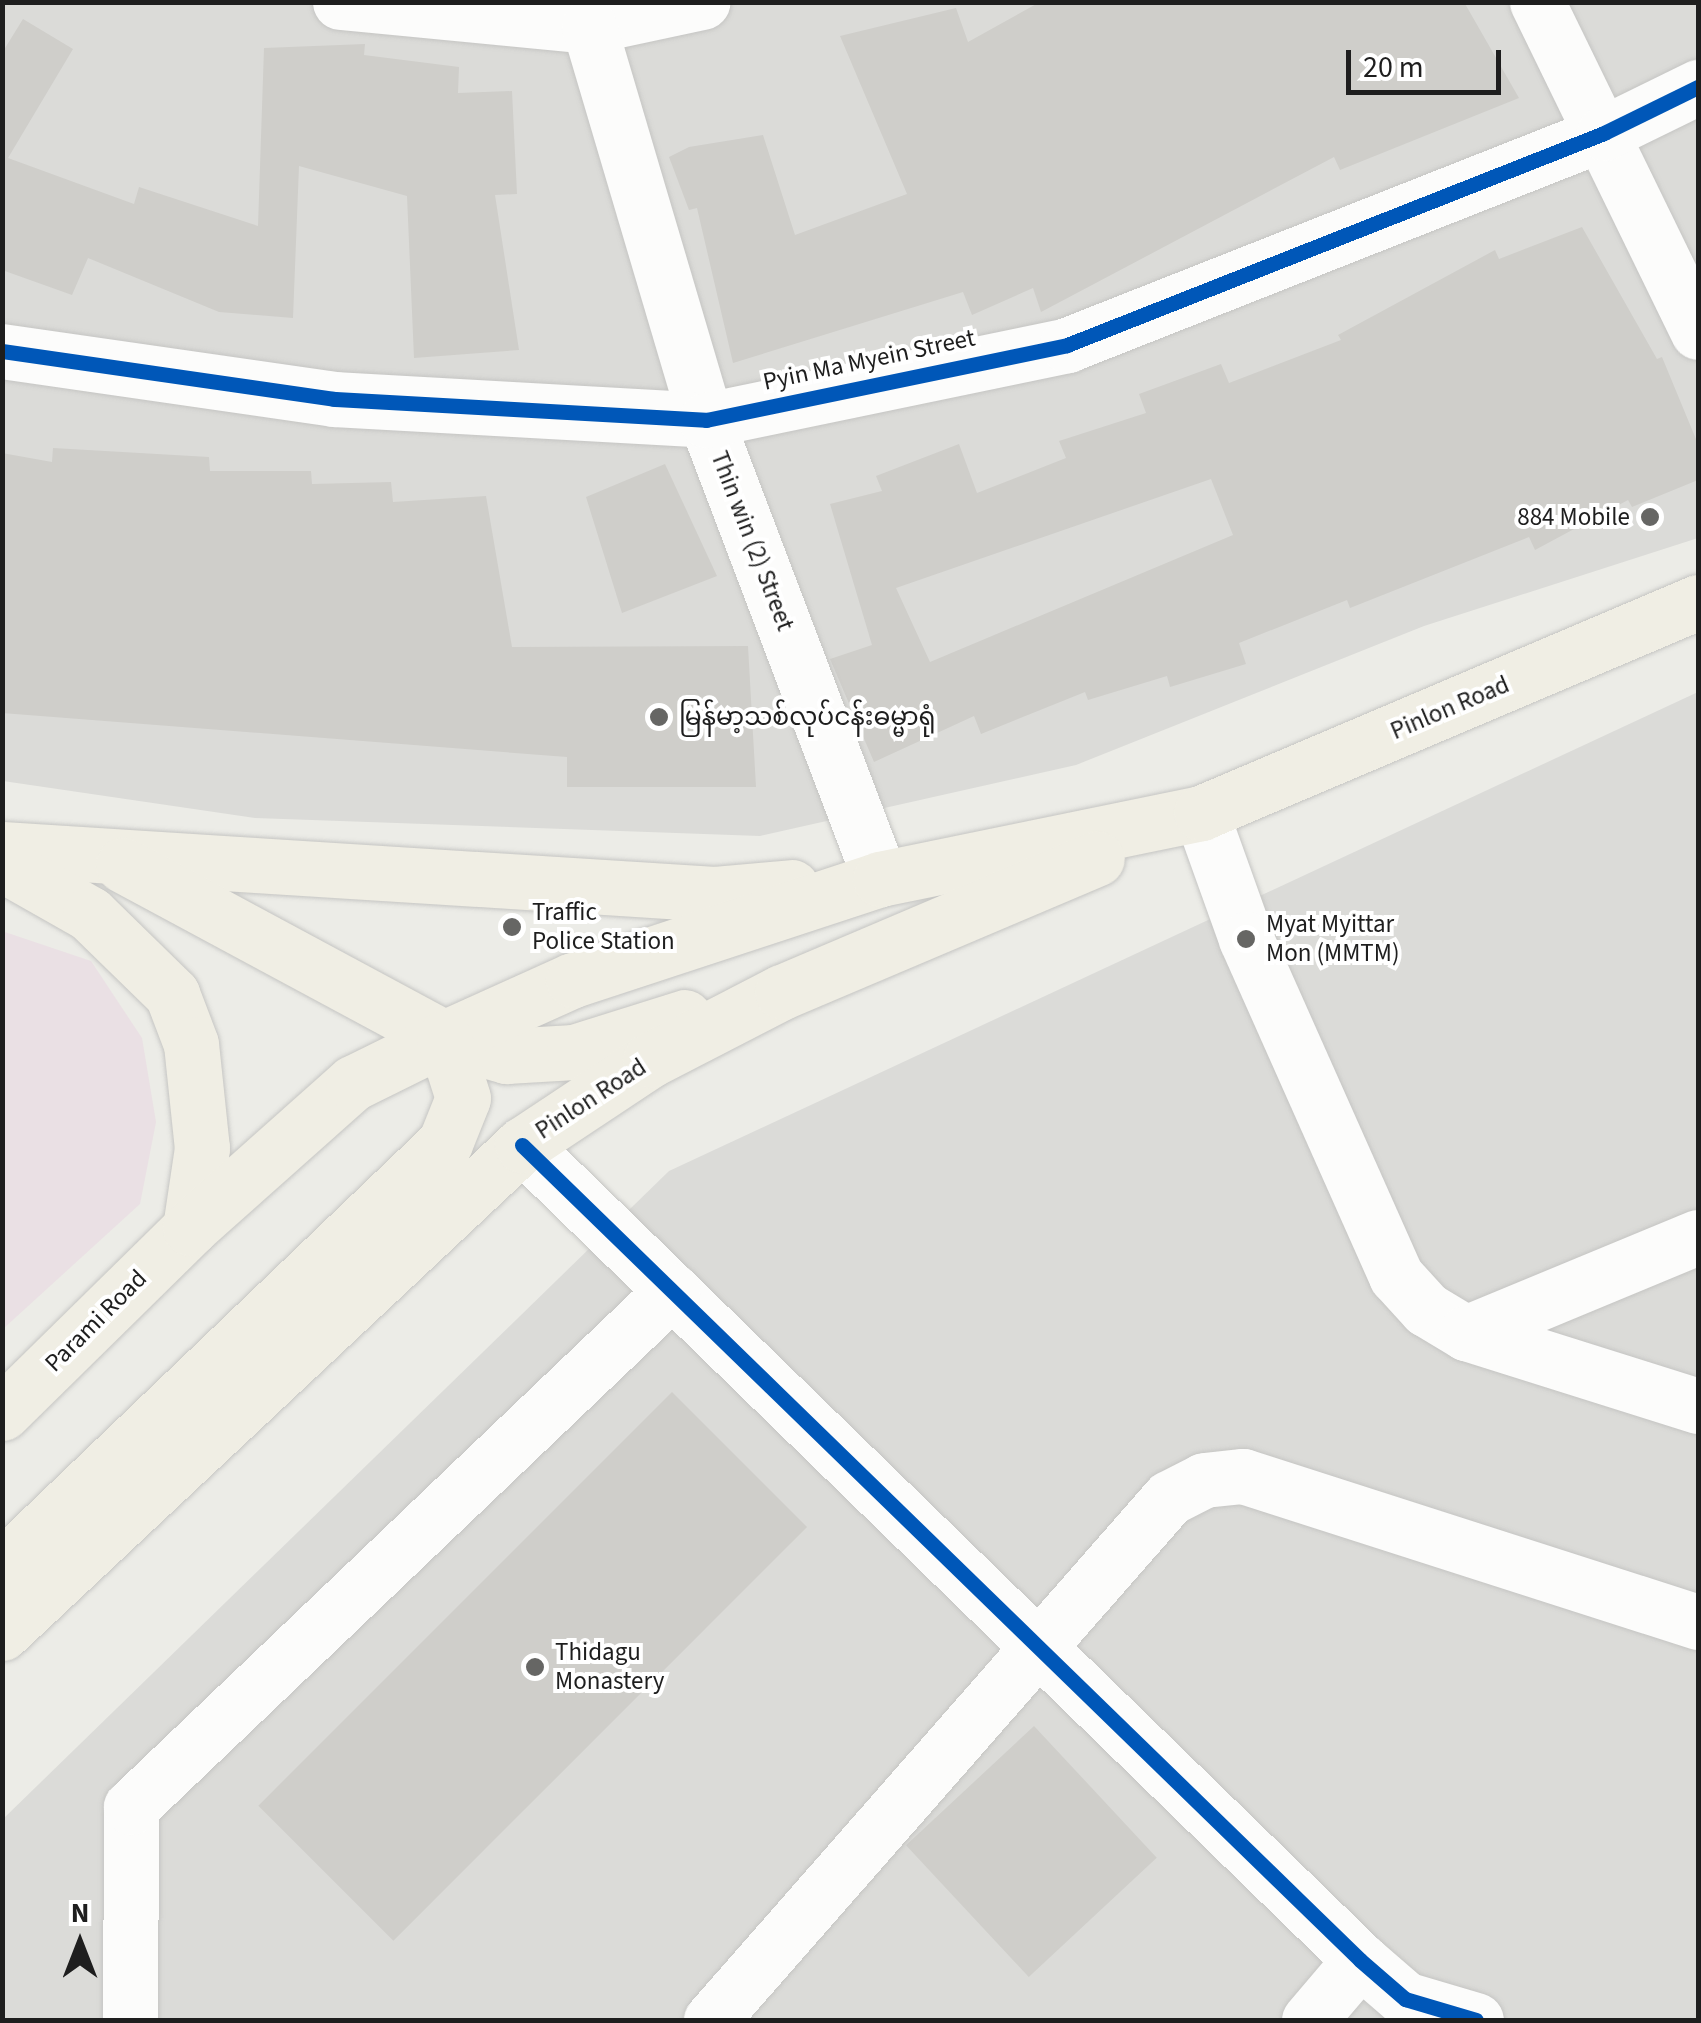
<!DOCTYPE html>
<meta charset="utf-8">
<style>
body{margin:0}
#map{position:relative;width:1701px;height:2023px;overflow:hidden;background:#ecece7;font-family:"Source Sans 3","Noto Sans Myanmar",sans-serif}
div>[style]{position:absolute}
.residential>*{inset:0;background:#dbdbd8}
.industrial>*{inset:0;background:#eae0e4}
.building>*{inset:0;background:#cfceca;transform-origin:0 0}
.roads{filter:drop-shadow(0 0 2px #c5c5c3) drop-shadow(0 0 2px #c5c5c3)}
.minor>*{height:55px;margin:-27.5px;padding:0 27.5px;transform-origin:27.5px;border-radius:27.5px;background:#fcfcfb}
.major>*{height:55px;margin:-27.5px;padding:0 27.5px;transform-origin:27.5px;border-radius:27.5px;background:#f0eee4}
.cycleway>*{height:15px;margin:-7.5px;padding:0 7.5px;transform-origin:7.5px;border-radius:7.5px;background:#0057b8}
.dots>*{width:28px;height:28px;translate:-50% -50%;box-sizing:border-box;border:5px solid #fff;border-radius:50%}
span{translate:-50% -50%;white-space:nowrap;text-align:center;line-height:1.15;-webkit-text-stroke:8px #fff;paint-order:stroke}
.street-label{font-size:25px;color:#1e1e1e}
.poi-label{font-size:25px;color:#1e1e1e}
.right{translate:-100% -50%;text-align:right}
.left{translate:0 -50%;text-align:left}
.frame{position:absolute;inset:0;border:5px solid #1e1e1e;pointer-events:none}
.north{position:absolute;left:30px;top:1893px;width:100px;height:100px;-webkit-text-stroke:8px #fff;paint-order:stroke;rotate:0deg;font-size:28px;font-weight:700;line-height:40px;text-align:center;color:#1e1e1e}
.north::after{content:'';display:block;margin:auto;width:35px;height:45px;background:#1e1e1e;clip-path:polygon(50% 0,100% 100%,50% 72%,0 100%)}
.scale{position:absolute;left:1346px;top:50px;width:155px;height:45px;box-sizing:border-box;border:5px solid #1e1e1e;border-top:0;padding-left:12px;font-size:30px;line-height:35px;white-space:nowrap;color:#1e1e1e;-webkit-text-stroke:8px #fff;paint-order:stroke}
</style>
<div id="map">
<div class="residential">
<i style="clip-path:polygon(3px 3px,1698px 3px,1698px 538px,1424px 626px,1076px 765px,760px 836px,255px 818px,3px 781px)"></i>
<i style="clip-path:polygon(1698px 692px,1698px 2020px,3px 2020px,3px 1819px,669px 1171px)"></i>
</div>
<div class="industrial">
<i style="clip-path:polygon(2px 931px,91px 961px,142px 1038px,156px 1122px,140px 1204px,3px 1329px)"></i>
</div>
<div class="building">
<i style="clip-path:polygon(1040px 2px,1464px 2px,1519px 98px,1340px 170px,1334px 157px,1041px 312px,1033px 288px,972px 315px,963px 292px,733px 363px,697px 208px,689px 210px,669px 157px,689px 147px,763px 135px,795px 235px,907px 194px,840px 36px,956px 8px,968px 42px)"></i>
<i style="clip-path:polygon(23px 19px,73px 49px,8px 158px,134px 204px,139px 187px,258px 226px,264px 48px,365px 44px,364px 55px,459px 67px,458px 93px,512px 91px,517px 194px,495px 195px,519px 350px,414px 358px,407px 196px,299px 166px,293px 318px,219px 312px,88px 258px,72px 295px,2px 270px,2px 53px)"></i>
<i style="clip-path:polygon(evenodd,1582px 227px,1657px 359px,1662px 357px,1698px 444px,1698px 480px,1632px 507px,1628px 500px,1535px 550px,1529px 537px,1350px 608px,1347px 600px,1239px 643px,1246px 664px,1170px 687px,1167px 676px,1088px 700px,1085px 692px,981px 734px,974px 716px,874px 762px,830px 659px,872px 645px,830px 504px,882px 491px,876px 476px,959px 444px,977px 493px,1066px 458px,1059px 441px,1146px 413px,1139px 394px,1221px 364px,1229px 383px,1341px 340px,1338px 335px,1495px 250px,1499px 259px,1582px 227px,1211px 479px,1233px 535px,930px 662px,896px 588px,1211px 479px)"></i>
<i style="clip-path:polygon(53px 448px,209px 457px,210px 471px,311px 471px,312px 484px,391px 482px,393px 502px,486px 496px,512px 647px,748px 646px,756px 787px,567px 787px,567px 757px,2px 713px,2px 453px,52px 462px)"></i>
<i style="clip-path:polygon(665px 464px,717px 576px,622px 613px,586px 497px)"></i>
<i style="left:672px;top:1392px;width:191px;height:585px;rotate:45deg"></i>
<i style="left:1034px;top:1726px;width:180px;height:175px;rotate:47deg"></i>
</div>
<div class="roads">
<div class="minor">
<i style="left:340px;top:2px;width:250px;rotate:5.5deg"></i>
<i style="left:589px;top:26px;width:116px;rotate:-12deg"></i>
<i style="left:1537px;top:2px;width:367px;rotate:64deg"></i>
<i style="left:589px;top:26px;width:411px;rotate:73.5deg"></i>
<i style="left:706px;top:420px;width:491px;rotate:69.2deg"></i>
<i style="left:2px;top:351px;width:335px;rotate:8.2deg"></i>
<i style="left:334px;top:399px;width:373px;rotate:3.2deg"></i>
<i style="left:706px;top:420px;width:369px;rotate:-11.7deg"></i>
<i style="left:1067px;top:345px;width:577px;rotate:-21.54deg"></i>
<i style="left:1604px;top:133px;width:105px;rotate:-26.1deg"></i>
<i style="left:1201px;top:813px;width:134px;rotate:70.3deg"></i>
<i style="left:1246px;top:939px;width:369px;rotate:66deg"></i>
<i style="left:1396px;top:1276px;width:45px;rotate:47.7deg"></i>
<i style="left:1426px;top:1309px;width:47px;rotate:31deg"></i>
<i style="left:1466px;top:1333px;width:243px;rotate:17.5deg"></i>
<i style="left:522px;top:1145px;width:1169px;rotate:44.2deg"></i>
<i style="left:1360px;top:1960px;width:60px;rotate:40.9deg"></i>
<i style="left:1405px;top:1999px;width:74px;rotate:16.5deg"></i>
<i style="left:1466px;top:1333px;width:251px;rotate:-22.5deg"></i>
<i style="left:130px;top:2020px;width:213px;rotate:-89.7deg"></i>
<i style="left:131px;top:1807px;width:748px;rotate:-43.65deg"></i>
<i style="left:711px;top:2020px;width:694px;rotate:-48.74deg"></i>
<i style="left:1169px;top:1498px;width:39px;rotate:-27deg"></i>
<i style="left:1204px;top:1480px;width:39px;rotate:-6deg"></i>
<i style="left:1243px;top:1476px;width:478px;rotate:17.8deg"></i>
<i style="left:1309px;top:2020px;width:79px;rotate:-49.6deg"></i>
</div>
<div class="major">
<i style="left:2px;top:849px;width:714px;rotate:3.61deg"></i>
<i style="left:715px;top:894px;width:77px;rotate:-5.2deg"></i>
<i style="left:2px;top:864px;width:101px;rotate:29.6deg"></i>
<i style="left:90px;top:914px;width:115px;rotate:44.3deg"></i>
<i style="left:172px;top:994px;width:53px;rotate:69.2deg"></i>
<i style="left:191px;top:1044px;width:105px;rotate:84deg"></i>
<i style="left:202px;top:1148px;width:81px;rotate:98.5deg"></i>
<i style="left:123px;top:865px;width:365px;rotate:28.3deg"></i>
<i style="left:444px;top:1038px;width:65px;rotate:16.2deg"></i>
<i style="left:506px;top:1056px;width:68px;rotate:-3.4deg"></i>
<i style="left:574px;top:1052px;width:116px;rotate:-17.5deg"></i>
<i style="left:2px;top:1413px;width:264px;rotate:-44.5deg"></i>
<i style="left:190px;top:1228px;width:218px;rotate:-41.7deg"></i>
<i style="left:353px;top:1083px;width:102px;rotate:-26.3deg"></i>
<i style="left:444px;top:1038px;width:141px;rotate:-24.2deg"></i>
<i style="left:573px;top:980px;width:323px;rotate:-18.2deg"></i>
<i style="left:880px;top:879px;width:328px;rotate:-11.6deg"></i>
<i style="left:1201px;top:813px;width:540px;rotate:-23deg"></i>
<i style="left:2px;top:1567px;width:613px;rotate:-43.74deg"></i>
<i style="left:445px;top:1143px;width:48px;rotate:-68.2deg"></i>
<i style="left:463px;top:1098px;width:63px;rotate:-107.6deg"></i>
<i style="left:2px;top:1633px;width:713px;rotate:-43.18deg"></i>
<i style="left:522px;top:1145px;width:154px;rotate:-33.6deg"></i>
<i style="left:650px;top:1060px;width:148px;rotate:-27.3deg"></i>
<i style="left:782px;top:992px;width:342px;rotate:-23deg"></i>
</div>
</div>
<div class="cycleway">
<i style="left:2px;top:351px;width:335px;rotate:8.2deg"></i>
<i style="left:334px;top:399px;width:373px;rotate:3.2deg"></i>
<i style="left:706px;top:420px;width:369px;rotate:-11.7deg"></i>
<i style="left:1067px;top:345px;width:577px;rotate:-21.54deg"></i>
<i style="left:1604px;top:133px;width:105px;rotate:-26.1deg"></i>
<i style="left:522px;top:1145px;width:1169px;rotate:44.2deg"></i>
<i style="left:1360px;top:1960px;width:60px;rotate:40.9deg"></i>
<i style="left:1405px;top:1999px;width:74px;rotate:16.5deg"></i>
</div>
<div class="dots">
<i style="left:1650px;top:517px;background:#666664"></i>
<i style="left:659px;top:717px;background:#666664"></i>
<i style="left:512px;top:927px;background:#666664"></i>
<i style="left:1246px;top:939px;background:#666664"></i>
<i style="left:535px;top:1667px;background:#666664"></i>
</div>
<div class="street-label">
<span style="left:869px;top:360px;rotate:-12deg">Pyin Ma Myein Street</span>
<span style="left:752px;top:541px;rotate:69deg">Thin win (2) Street</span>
<span style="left:1450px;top:708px;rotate:-23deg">Pinlon Road</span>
<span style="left:591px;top:1099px;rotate:-33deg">Pinlon Road</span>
<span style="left:96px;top:1321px;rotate:-45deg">Parami Road</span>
</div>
<div class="poi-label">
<span class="right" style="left:1630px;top:517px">884 Mobile</span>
<span class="left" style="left:679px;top:717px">မြန်မာ့သစ်လုပ်ငန်းဓမ္မာရုံ</span>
<span class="left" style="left:532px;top:927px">Traffic<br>Police Station</span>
<span class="left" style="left:1266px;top:939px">Myat Myittar<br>Mon (MMTM)</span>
<span class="left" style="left:555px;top:1667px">Thidagu<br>Monastery</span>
</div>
<div class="frame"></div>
<div class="north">N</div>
<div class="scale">20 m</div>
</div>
